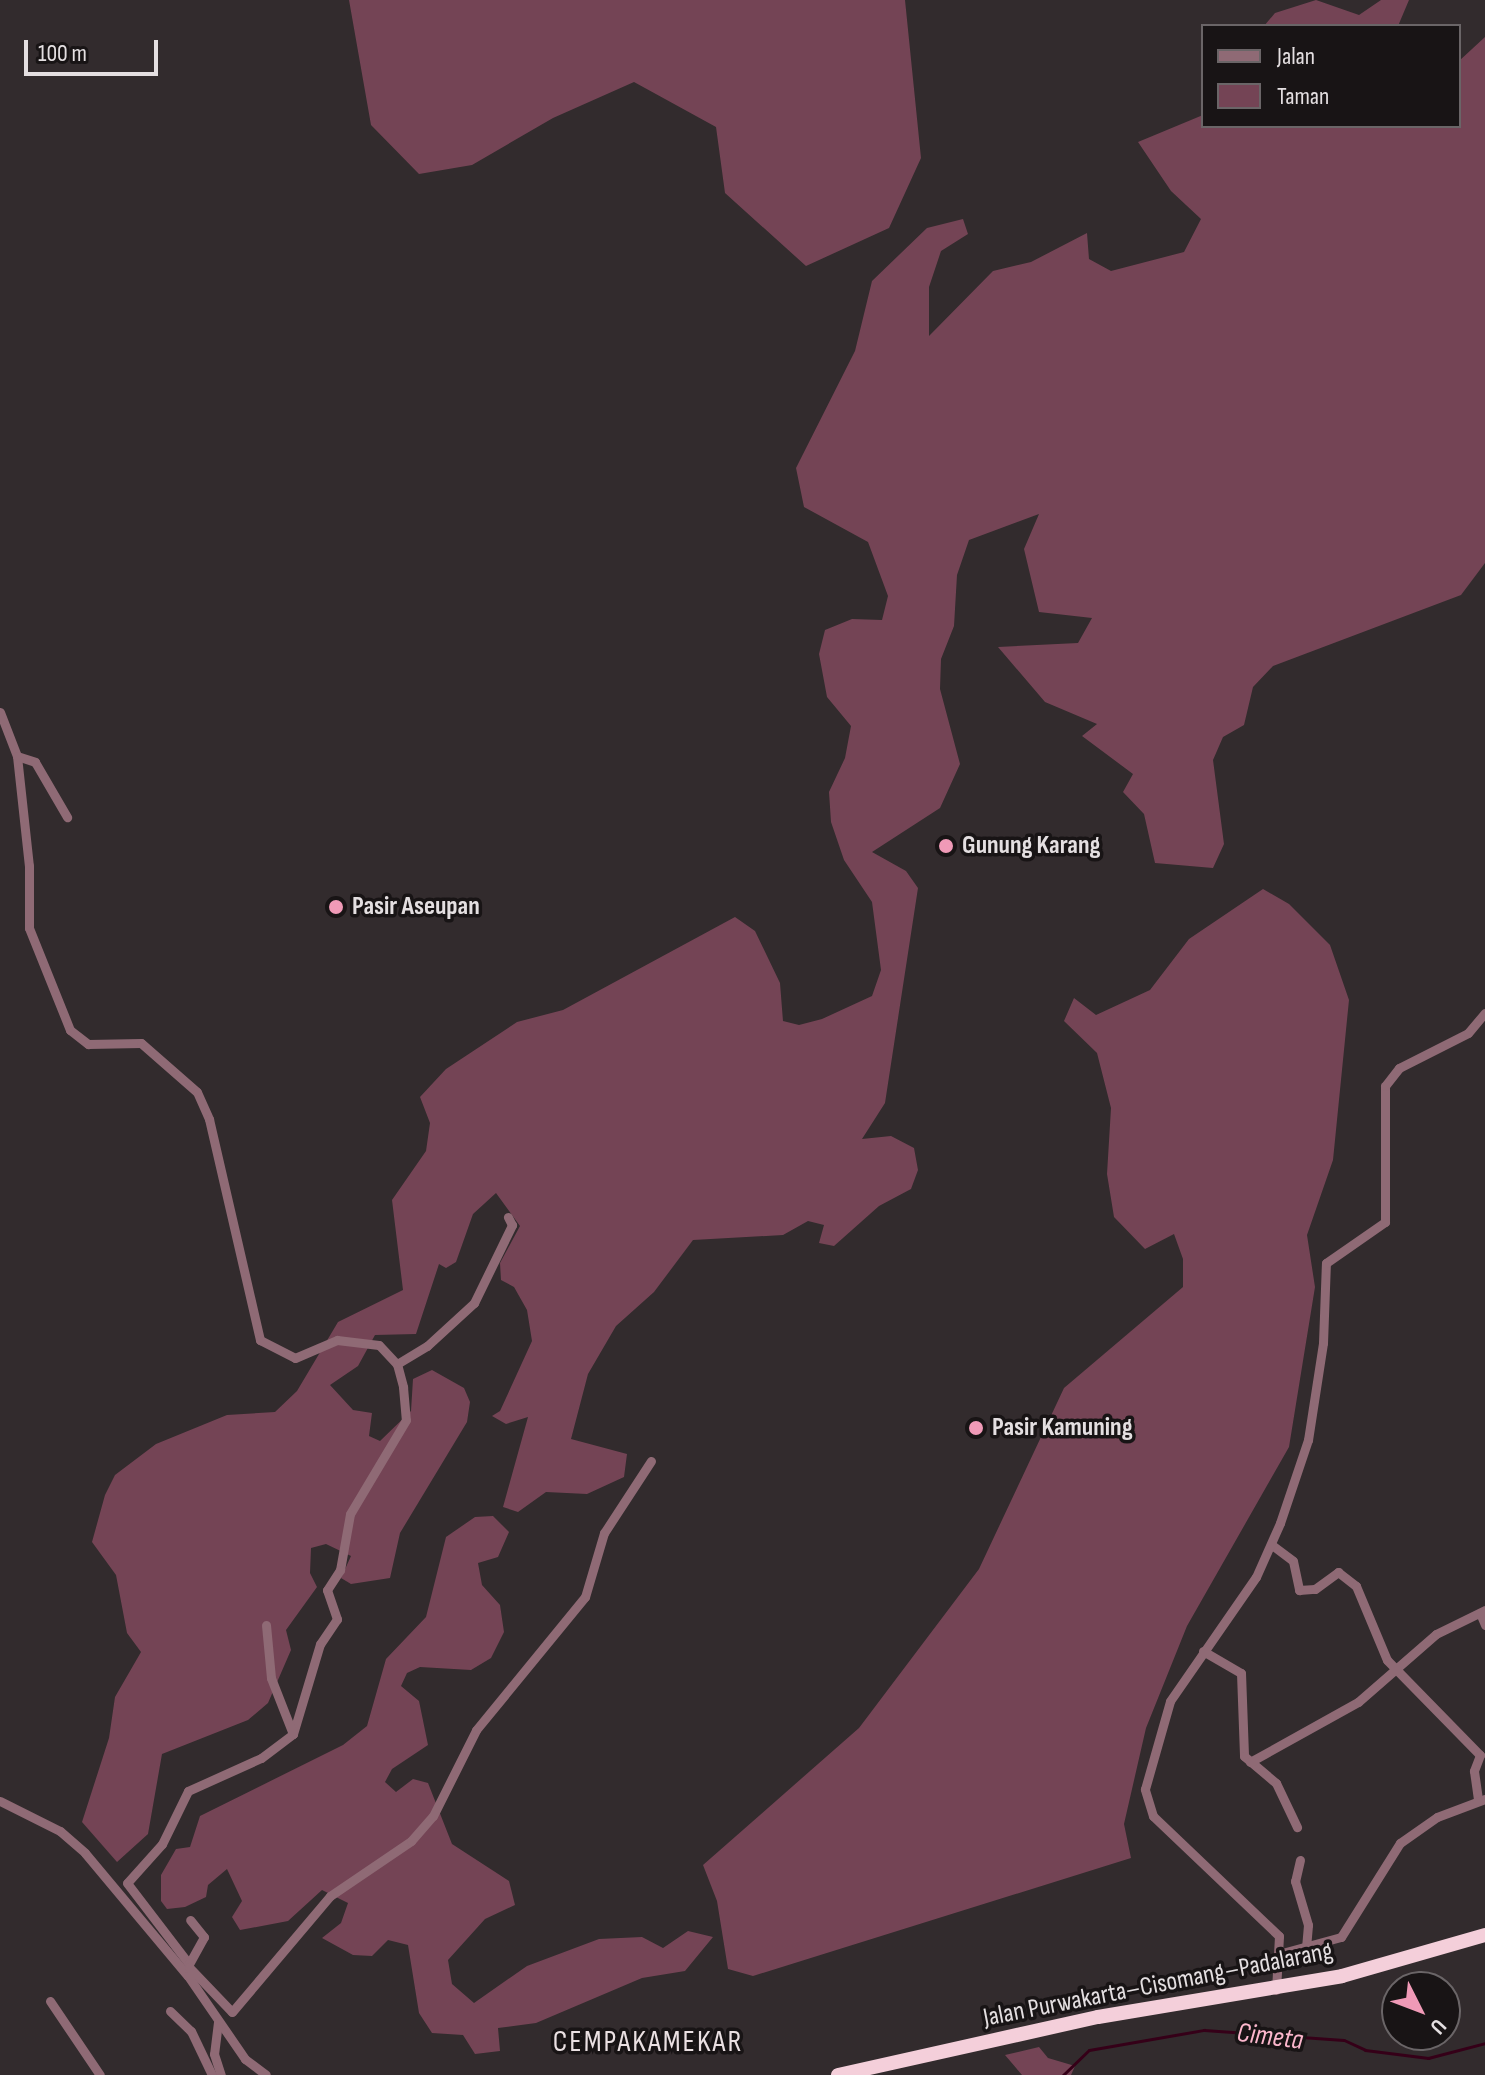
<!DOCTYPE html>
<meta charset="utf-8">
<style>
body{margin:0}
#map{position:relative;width:1485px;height:2075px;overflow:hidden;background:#322b2d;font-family:"Sofia Sans Condensed",sans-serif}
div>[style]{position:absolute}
.green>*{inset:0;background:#744455}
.stream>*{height:3px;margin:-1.5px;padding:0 1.5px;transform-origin:1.5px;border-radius:1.5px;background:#350018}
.minor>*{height:9px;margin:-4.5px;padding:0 4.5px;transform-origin:4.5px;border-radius:4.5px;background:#8f6a75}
.highway>*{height:14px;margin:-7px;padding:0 7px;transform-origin:7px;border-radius:7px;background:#f4cfda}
.dots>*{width:22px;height:22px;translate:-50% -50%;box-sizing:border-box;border:4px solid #181415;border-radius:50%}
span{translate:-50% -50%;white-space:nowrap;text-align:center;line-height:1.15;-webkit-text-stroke:7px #181415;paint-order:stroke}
.poi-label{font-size:26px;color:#e4dfe1;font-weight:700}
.left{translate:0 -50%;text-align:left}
.street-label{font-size:26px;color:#e4dfe1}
.water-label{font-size:28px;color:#fbb6cc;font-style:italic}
.quarter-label{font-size:30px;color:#eae0e2;letter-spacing:2px}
.legend{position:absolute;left:1201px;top:24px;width:260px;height:104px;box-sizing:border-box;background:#181415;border:2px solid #6a6567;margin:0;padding:10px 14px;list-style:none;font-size:24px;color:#e4dfe1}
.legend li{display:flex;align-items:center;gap:16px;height:40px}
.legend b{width:40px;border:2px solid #6a6567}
.north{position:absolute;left:1381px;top:1971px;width:80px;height:80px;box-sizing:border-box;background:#181415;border:2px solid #6a6567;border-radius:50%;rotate:132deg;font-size:22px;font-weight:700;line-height:32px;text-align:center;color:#e4dfe1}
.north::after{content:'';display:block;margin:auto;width:28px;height:36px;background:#f09ab7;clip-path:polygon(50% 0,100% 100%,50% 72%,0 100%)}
.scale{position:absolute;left:24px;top:40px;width:134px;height:36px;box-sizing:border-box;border:4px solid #e4dfe1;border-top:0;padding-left:10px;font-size:24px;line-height:28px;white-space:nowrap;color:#e4dfe1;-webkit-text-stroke:6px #181415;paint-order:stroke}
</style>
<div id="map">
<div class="green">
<i style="clip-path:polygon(349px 0,905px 0,921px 158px,889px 228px,806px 266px,725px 193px,716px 127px,634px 82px,553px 118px,472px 165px,419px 174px,371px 125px)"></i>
<i style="clip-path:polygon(1316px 0,1359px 15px,1381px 0,1409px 0,1398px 26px,1264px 26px,1275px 13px)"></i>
<i style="clip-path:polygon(1485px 37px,1485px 563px,1461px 595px,1273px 666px,1253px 687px,1244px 725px,1223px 737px,1213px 760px,1224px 844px,1213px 868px,1155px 863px,1144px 814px,1123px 792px,1133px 774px,1082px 736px,1097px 724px,1045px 702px,998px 647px,1078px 643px,1092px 618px,1039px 612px,1024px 549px,1039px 514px,969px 540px,957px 575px,954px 626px,941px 659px,940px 689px,960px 764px,940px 808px,872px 852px,906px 871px,918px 888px,885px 1103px,862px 1139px,891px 1136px,914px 1148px,918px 1170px,911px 1189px,879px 1206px,834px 1246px,819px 1243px,824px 1225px,808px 1221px,783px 1235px,693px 1240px,654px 1292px,616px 1326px,588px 1374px,571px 1439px,627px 1454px,624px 1477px,587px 1494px,546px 1492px,518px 1512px,503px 1507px,528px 1417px,506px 1424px,492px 1416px,500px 1411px,532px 1341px,527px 1310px,514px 1287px,501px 1280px,500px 1263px,520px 1226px,496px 1193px,473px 1214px,456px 1262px,446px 1268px,439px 1264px,416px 1334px,375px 1335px,358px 1366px,330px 1385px,353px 1410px,372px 1413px,369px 1436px,380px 1441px,411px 1411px,413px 1379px,432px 1370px,464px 1388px,470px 1402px,467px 1422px,400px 1533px,390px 1578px,351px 1584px,341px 1578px,351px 1556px,326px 1544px,311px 1548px,310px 1573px,317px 1587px,286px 1630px,291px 1650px,268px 1703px,248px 1720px,162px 1754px,148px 1834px,117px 1862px,82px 1822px,109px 1738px,115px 1697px,141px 1652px,127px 1633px,116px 1575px,92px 1542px,105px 1495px,115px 1475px,156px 1444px,227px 1415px,275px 1412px,297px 1391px,338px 1322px,403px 1290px,392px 1200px,426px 1151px,430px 1123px,420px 1097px,446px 1069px,517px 1022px,563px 1010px,735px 917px,755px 931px,780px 983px,783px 1021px,799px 1025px,822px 1019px,872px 996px,881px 970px,872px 902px,844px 860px,831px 822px,829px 792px,845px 758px,851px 726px,827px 697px,819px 654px,825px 630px,852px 619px,882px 620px,888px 596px,868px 542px,804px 507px,796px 468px,855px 351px,872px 281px,927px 228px,963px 219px,968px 234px,941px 251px,929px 287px,929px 336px,993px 271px,1031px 262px,1087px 233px,1089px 259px,1111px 271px,1184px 252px,1201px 219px,1171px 191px,1138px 142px,1203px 115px,1203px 126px,1459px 126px,1459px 61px)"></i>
<i style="clip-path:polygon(1263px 889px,1289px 904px,1330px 945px,1349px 1000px,1333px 1160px,1307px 1235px,1315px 1287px,1289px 1447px,1187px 1626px,1146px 1728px,1124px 1824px,1131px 1858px,753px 1976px,728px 1969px,717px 1901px,703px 1865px,859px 1728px,979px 1569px,1064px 1388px,1183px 1287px,1183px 1259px,1174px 1234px,1145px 1249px,1114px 1217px,1107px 1174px,1111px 1108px,1097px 1053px,1064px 1021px,1074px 998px,1096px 1015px,1150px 990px,1189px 939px)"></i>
<i style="clip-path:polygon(493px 1516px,509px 1532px,498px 1557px,478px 1563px,482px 1585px,500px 1605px,504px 1632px,491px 1658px,471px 1670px,420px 1667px,407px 1673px,401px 1686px,419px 1701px,428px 1745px,392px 1769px,385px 1782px,396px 1792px,413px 1779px,428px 1783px,452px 1844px,509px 1881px,515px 1905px,485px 1919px,448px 1960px,452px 1984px,474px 2003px,527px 1966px,599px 1939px,642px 1937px,663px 1948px,688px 1931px,713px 1937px,685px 1971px,642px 1978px,536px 2023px,498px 2028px,500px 2051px,475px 2054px,463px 2035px,432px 2033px,419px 2013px,408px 1945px,388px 1940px,372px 1956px,353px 1955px,322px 1938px,341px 1923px,348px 1903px,322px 1890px,288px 1921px,240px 1930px,232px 1917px,242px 1901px,227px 1869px,208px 1885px,206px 1897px,185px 1907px,167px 1909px,161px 1901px,161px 1875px,176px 1849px,190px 1847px,200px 1816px,343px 1745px,367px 1726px,386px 1659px,426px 1617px,446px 1537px,475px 1517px)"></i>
<i style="clip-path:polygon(1039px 2047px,1048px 2058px,1075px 2066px,1071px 2075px,1022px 2075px,1005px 2055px)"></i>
</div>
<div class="stream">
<i style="left:1063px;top:2075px;width:36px;rotate:-44deg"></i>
<i style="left:1089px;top:2050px;width:117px;rotate:-9.9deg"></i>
<i style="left:1204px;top:2030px;width:140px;rotate:4.1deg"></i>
<i style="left:1344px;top:2040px;width:23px;rotate:25deg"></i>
<i style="left:1365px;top:2050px;width:64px;rotate:7.2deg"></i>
<i style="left:1428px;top:2058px;width:59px;rotate:-14.7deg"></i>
</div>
<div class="minor">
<i style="left:0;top:712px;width:47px;rotate:68.9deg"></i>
<i style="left:17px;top:756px;width:111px;rotate:83.8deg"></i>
<i style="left:29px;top:866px;width:62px;rotate:90deg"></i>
<i style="left:29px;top:928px;width:110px;rotate:68.1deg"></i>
<i style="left:70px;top:1030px;width:23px;rotate:38deg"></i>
<i style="left:88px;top:1044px;width:53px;rotate:-1.1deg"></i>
<i style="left:141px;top:1043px;width:74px;rotate:41.2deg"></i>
<i style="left:197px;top:1092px;width:30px;rotate:66deg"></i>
<i style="left:209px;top:1119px;width:227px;rotate:77deg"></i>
<i style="left:260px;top:1340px;width:39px;rotate:27deg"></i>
<i style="left:295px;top:1358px;width:46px;rotate:-23.2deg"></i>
<i style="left:337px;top:1340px;width:42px;rotate:6.8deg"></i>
<i style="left:379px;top:1345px;width:26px;rotate:47deg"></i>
<i style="left:397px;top:1364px;width:24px;rotate:75deg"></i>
<i style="left:403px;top:1387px;width:33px;rotate:85deg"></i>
<i style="left:406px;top:1420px;width:109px;rotate:120.8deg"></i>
<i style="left:350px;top:1514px;width:57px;rotate:100.1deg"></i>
<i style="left:340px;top:1570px;width:24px;rotate:123deg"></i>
<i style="left:327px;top:1590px;width:31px;rotate:71deg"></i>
<i style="left:337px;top:1619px;width:30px;rotate:124deg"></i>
<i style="left:320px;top:1644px;width:94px;rotate:106.7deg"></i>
<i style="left:293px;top:1734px;width:40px;rotate:143deg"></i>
<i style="left:261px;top:1758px;width:80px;rotate:155.7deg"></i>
<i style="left:188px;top:1791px;width:59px;rotate:116.1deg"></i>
<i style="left:162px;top:1844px;width:52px;rotate:131.9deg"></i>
<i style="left:127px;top:1883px;width:102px;rotate:52.6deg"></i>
<i style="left:189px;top:1964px;width:12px;rotate:95deg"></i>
<i style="left:17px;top:756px;width:19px;rotate:18deg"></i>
<i style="left:35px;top:762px;width:64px;rotate:59.8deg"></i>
<i style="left:397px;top:1364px;width:35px;rotate:-31deg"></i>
<i style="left:427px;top:1346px;width:64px;rotate:-42.5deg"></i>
<i style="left:474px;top:1303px;width:87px;rotate:-64deg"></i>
<i style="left:512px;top:1225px;width:9px;rotate:-117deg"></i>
<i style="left:1272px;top:1545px;width:26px;rotate:37deg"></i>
<i style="left:1293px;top:1561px;width:30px;rotate:78deg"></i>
<i style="left:1299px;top:1590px;width:16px;rotate:-4deg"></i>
<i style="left:1315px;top:1589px;width:29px;rotate:-36deg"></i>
<i style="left:1338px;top:1572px;width:23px;rotate:38deg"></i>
<i style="left:1356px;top:1586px;width:80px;rotate:67.3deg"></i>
<i style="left:1387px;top:1660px;width:133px;rotate:45.6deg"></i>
<i style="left:1480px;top:1755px;width:17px;rotate:111deg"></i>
<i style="left:1474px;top:1771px;width:30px;rotate:82deg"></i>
<i style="left:1480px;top:1613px;width:13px;rotate:67deg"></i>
<i style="left:266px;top:1625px;width:53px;rotate:84.6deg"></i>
<i style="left:271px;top:1678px;width:60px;rotate:68.6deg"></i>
<i style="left:1203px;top:1651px;width:44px;rotate:30.1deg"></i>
<i style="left:1241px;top:1673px;width:83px;rotate:87.9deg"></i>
<i style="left:1244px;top:1756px;width:42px;rotate:40.2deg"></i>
<i style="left:1276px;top:1783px;width:49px;rotate:64.5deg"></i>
<i style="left:1250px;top:1762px;width:124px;rotate:-29.1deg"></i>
<i style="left:1358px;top:1702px;width:103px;rotate:-41.1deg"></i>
<i style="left:1436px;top:1634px;width:55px;rotate:-26.1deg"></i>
<i style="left:0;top:1801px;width:67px;rotate:26.6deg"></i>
<i style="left:60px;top:1831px;width:33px;rotate:41deg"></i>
<i style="left:85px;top:1853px;width:160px;rotate:50.1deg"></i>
<i style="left:188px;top:1976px;width:101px;rotate:55.5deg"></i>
<i style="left:245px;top:2059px;width:26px;rotate:37deg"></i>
<i style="left:1300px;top:1860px;width:22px;rotate:103deg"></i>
<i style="left:1295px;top:1881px;width:46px;rotate:73.5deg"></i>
<i style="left:1308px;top:1925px;width:24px;rotate:95deg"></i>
<i style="left:1282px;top:1953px;width:61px;rotate:-15.2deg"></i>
<i style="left:1341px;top:1937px;width:111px;rotate:-57.9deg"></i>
<i style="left:1400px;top:1843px;width:45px;rotate:-35.1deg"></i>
<i style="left:1437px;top:1817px;width:51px;rotate:-20.6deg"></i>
<i style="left:189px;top:1964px;width:31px;rotate:-61deg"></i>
<i style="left:204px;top:1937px;width:22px;rotate:-129deg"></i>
<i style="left:189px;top:1967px;width:62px;rotate:46.3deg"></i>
<i style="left:232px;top:2012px;width:152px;rotate:-49.8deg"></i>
<i style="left:330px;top:1896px;width:98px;rotate:-34.2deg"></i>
<i style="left:411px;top:1841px;width:33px;rotate:-49deg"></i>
<i style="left:433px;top:1816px;width:96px;rotate:-63.4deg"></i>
<i style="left:476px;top:1730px;width:172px;rotate:-50.7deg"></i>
<i style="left:585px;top:1597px;width:67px;rotate:-73.5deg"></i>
<i style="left:604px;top:1533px;width:86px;rotate:-56.9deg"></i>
<i style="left:1276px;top:1990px;width:54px;rotate:-86.8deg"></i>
<i style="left:1279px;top:1936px;width:174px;rotate:-136.4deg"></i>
<i style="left:1153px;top:1816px;width:28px;rotate:-107deg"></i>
<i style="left:1145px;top:1789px;width:91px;rotate:-74.1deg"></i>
<i style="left:1170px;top:1701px;width:151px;rotate:-55.3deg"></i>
<i style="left:1256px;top:1577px;width:59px;rotate:-66deg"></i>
<i style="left:1280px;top:1523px;width:88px;rotate:-71.4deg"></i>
<i style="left:1308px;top:1440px;width:98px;rotate:-81.2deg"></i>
<i style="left:1323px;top:1343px;width:80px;rotate:-87.9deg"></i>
<i style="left:1326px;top:1263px;width:72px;rotate:-34.8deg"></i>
<i style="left:1385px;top:1222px;width:136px;rotate:-90deg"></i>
<i style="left:1385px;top:1086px;width:23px;rotate:-52deg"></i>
<i style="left:1399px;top:1068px;width:77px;rotate:-26.9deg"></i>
<i style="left:1468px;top:1033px;width:26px;rotate:-50deg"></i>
<i style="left:50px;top:2001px;width:89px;rotate:56deg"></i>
<i style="left:170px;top:2011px;width:29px;rotate:44deg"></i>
<i style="left:191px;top:2031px;width:49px;rotate:64.5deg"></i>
<i style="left:218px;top:2022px;width:32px;rotate:97deg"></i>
<i style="left:214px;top:2054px;width:22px;rotate:72deg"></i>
</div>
<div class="highway">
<i style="left:838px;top:2075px;width:266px;rotate:-12.6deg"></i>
<i style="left:1098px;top:2017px;width:247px;rotate:-9.5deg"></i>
<i style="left:1342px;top:1976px;width:149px;rotate:-16deg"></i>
</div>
<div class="dots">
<i style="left:946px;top:846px;background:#f09ab7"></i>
<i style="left:336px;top:907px;background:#f09ab7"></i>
<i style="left:976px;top:1428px;background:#f09ab7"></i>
</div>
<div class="poi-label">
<span class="left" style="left:962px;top:846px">Gunung Karang</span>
<span class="left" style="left:352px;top:907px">Pasir Aseupan</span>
<span class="left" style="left:992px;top:1428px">Pasir Kamuning</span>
</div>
<div class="street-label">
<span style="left:1158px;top:1985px;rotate:-11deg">Jalan Purwakarta–Cisomang–Padalarang</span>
</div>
<div class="water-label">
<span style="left:1270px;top:2037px;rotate:7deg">Cimeta</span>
</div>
<div class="quarter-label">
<span style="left:648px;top:2042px">CEMPAKAMEKAR</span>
</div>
<ul class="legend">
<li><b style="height:10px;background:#8f6a75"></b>Jalan</li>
<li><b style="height:22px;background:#744455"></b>Taman</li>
</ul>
<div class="north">U</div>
<div class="scale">100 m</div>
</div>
